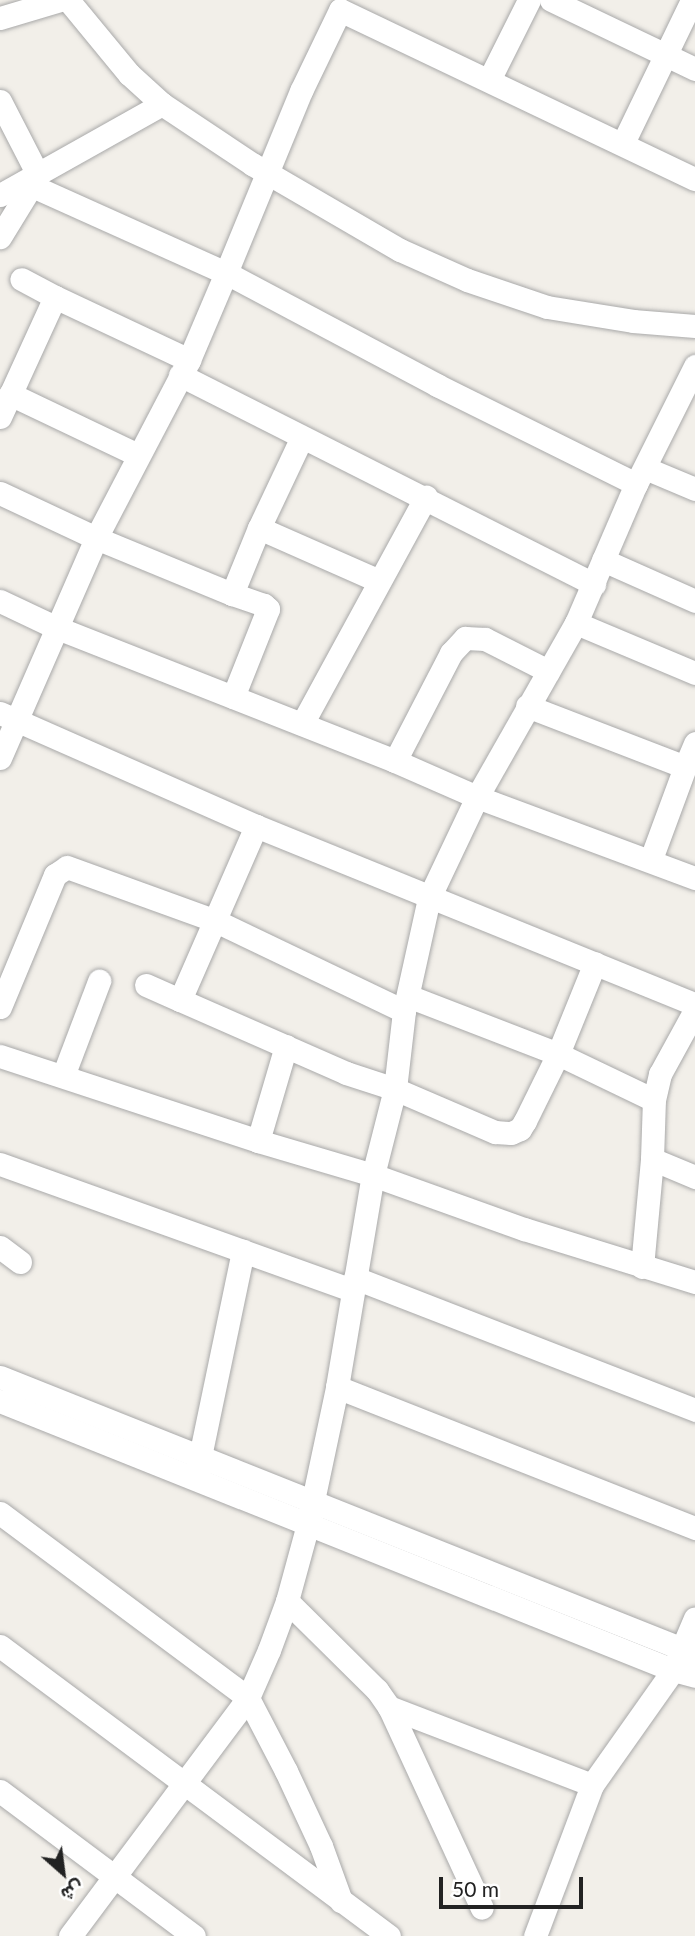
<!DOCTYPE html>
<meta charset="utf-8">
<style>
body{margin:0}
#map{position:relative;width:695px;height:1936px;overflow:hidden;background:#f2efe9;font-family:Lato,Vazirmatn,sans-serif}
div>[style]{position:absolute}
.roads{filter:drop-shadow(0 0 2px #a9a9a9) drop-shadow(0 0 2px #a9a9a9)}
.minor>*{height:23px;margin:-11.5px;padding:0 11.5px;transform-origin:11.5px;border-radius:11.5px;background:#fff}
span{translate:-50% -50%;white-space:nowrap;text-align:center;line-height:1.15;-webkit-text-stroke:5px #fff;paint-order:stroke}
.north{position:absolute;left:28px;top:1838px;width:70px;height:70px;-webkit-text-stroke:5px #fff;paint-order:stroke;rotate:152deg;font-size:19px;font-weight:700;line-height:28px;text-align:center;color:#222}
.north::after{content:'';display:block;margin:auto;width:24px;height:32px;background:#222;clip-path:polygon(50% 0,100% 100%,50% 72%,0 100%)}
.scale{position:absolute;left:439px;top:1877px;width:144px;height:32px;box-sizing:border-box;border:4px solid #222;border-top:0;padding-left:9px;font-size:21px;line-height:24px;white-space:nowrap;color:#222;-webkit-text-stroke:5px #fff;paint-order:stroke}
</style>
<div id="map">
<div class="roads">
<div class="minor">
<i style="left:68px;top:0;width:96px;rotate:50.5deg"></i>
<i style="left:129px;top:74px;width:45px;rotate:42.3deg"></i>
<i style="left:551px;top:0;width:160px;rotate:25.6deg"></i>
<i style="left:0;top:18px;width:63px;rotate:-16.7deg"></i>
<i style="left:489px;top:80px;width:89px;rotate:-63.4deg"></i>
<i style="left:0;top:101px;width:83px;rotate:62.8deg"></i>
<i style="left:38px;top:175px;width:73px;rotate:121.5deg"></i>
<i style="left:623px;top:143px;width:159px;rotate:-64.2deg"></i>
<i style="left:0;top:195px;width:186px;rotate:-29.3deg"></i>
<i style="left:162px;top:104px;width:108px;rotate:33.7deg"></i>
<i style="left:252px;top:164px;width:171px;rotate:30.2deg"></i>
<i style="left:400px;top:250px;width:73px;rotate:24.1deg"></i>
<i style="left:467px;top:280px;width:84px;rotate:18.6deg"></i>
<i style="left:547px;top:307px;width:87px;rotate:9.2deg"></i>
<i style="left:633px;top:321px;width:62px;rotate:4.6deg"></i>
<i style="left:55px;top:297px;width:148px;rotate:25.2deg"></i>
<i style="left:180px;top:375px;width:464px;rotate:26.8deg"></i>
<i style="left:10px;top:394px;width:142px;rotate:25.5deg"></i>
<i style="left:0;top:417px;width:132px;rotate:-65.4deg"></i>
<i style="left:55px;top:297px;width:38px;rotate:-152deg"></i>
<i style="left:645px;top:468px;width:54px;rotate:22.8deg"></i>
<i style="left:636px;top:484px;width:222px;rotate:-153.6deg"></i>
<i style="left:437px;top:385px;width:239px;rotate:-152deg"></i>
<i style="left:226px;top:273px;width:197px;rotate:-67.6deg"></i>
<i style="left:301px;top:91px;width:90px;rotate:-64.3deg"></i>
<i style="left:340px;top:10px;width:393px;rotate:25.5deg"></i>
<i style="left:0;top:493px;width:106px;rotate:25.1deg"></i>
<i style="left:96px;top:538px;width:147px;rotate:22.4deg"></i>
<i style="left:259px;top:528px;width:98px;rotate:-64.7deg"></i>
<i style="left:603px;top:560px;width:101px;rotate:24deg"></i>
<i style="left:0;top:601px;width:61px;rotate:25.3deg"></i>
<i style="left:55px;top:627px;width:365px;rotate:21.5deg"></i>
<i style="left:395px;top:761px;width:90px;rotate:23.7deg"></i>
<i style="left:477px;top:797px;width:233px;rotate:20.4deg"></i>
<i style="left:576px;top:623px;width:129px;rotate:22.8deg"></i>
<i style="left:233px;top:697px;width:95px;rotate:-68.3deg"></i>
<i style="left:268px;top:609px;width:6px;rotate:-135deg"></i>
<i style="left:264px;top:605px;width:34px;rotate:-161deg"></i>
<i style="left:232px;top:594px;width:71px;rotate:-67.8deg"></i>
<i style="left:259px;top:528px;width:131px;rotate:23.8deg"></i>
<i style="left:527px;top:706px;width:169px;rotate:21.1deg"></i>
<i style="left:685px;top:767px;width:26px;rotate:-67deg"></i>
<i style="left:0;top:713px;width:280px;rotate:23.8deg"></i>
<i style="left:256px;top:826px;width:474px;rotate:22.1deg"></i>
<i style="left:302px;top:724px;width:259px;rotate:-61.4deg"></i>
<i style="left:0;top:758px;width:240px;rotate:-66.4deg"></i>
<i style="left:96px;top:538px;width:201px;rotate:-62.4deg"></i>
<i style="left:189px;top:360px;width:95px;rotate:-67deg"></i>
<i style="left:226px;top:273px;width:213px;rotate:-155.8deg"></i>
<i style="left:395px;top:761px;width:122px;rotate:-62.6deg"></i>
<i style="left:451px;top:653px;width:21px;rotate:-47deg"></i>
<i style="left:465px;top:638px;width:20px;rotate:3deg"></i>
<i style="left:485px;top:639px;width:71px;rotate:26.9deg"></i>
<i style="left:651px;top:859px;width:98px;rotate:-69.7deg"></i>
<i style="left:146px;top:985px;width:37px;rotate:24deg"></i>
<i style="left:180px;top:1000px;width:190px;rotate:-66.4deg"></i>
<i style="left:408px;top:996px;width:161px;rotate:21.1deg"></i>
<i style="left:558px;top:1054px;width:106px;rotate:25.6deg"></i>
<i style="left:180px;top:1000px;width:181px;rotate:23.7deg"></i>
<i style="left:346px;top:1073px;width:52px;rotate:18.1deg"></i>
<i style="left:395px;top:1089px;width:109px;rotate:23.3deg"></i>
<i style="left:495px;top:1132px;width:16px;rotate:4deg"></i>
<i style="left:511px;top:1133px;width:10px;rotate:-24deg"></i>
<i style="left:520px;top:1129px;width:9px;rotate:-58deg"></i>
<i style="left:525px;top:1121px;width:75px;rotate:-63.8deg"></i>
<i style="left:558px;top:1054px;width:98px;rotate:-67.9deg"></i>
<i style="left:0;top:1007px;width:143px;rotate:-67.4deg"></i>
<i style="left:55px;top:875px;width:14px;rotate:-34deg"></i>
<i style="left:67px;top:867px;width:158px;rotate:19.9deg"></i>
<i style="left:216px;top:921px;width:208px;rotate:25.6deg"></i>
<i style="left:0;top:1056px;width:272px;rotate:18.2deg"></i>
<i style="left:258px;top:1141px;width:120px;rotate:16.5deg"></i>
<i style="left:373px;top:1175px;width:160px;rotate:19.7deg"></i>
<i style="left:524px;top:1229px;width:179px;rotate:17.2deg"></i>
<i style="left:63px;top:1076px;width:102px;rotate:-69.2deg"></i>
<i style="left:258px;top:1141px;width:99px;rotate:-73.6deg"></i>
<i style="left:652px;top:1159px;width:59px;rotate:-88.1deg"></i>
<i style="left:654px;top:1100px;width:27px;rotate:-77deg"></i>
<i style="left:660px;top:1074px;width:73px;rotate:-61.3deg"></i>
<i style="left:0;top:1164px;width:374px;rotate:19.7deg"></i>
<i style="left:0;top:1247px;width:25px;rotate:37deg"></i>
<i style="left:642px;top:1267px;width:108px;rotate:-84.7deg"></i>
<i style="left:652px;top:1159px;width:47px;rotate:22.7deg"></i>
<i style="left:355px;top:1278px;width:365px;rotate:21.2deg"></i>
<i style="left:0;top:1377px;width:748px;rotate:21.73deg"></i>
<i style="left:337px;top:1387px;width:385px;rotate:21.5deg"></i>
<i style="left:0;top:1401px;width:725px;rotate:21.79deg"></i>
<i style="left:673px;top:1670px;width:23px;rotate:15deg"></i>
<i style="left:197px;top:1471px;width:225px;rotate:-78.2deg"></i>
<i style="left:0;top:1513px;width:309px;rotate:36.7deg"></i>
<i style="left:248px;top:1698px;width:82px;rotate:62.5deg"></i>
<i style="left:286px;top:1771px;width:83px;rotate:65deg"></i>
<i style="left:321px;top:1846px;width:59px;rotate:70deg"></i>
<i style="left:287px;top:1601px;width:127px;rotate:44.7deg"></i>
<i style="left:377px;top:1690px;width:21px;rotate:55deg"></i>
<i style="left:389px;top:1707px;width:221px;rotate:65.2deg"></i>
<i style="left:0;top:1646px;width:485px;rotate:36.7deg"></i>
<i style="left:389px;top:1707px;width:217px;rotate:21deg"></i>
<i style="left:0;top:1791px;width:242px;rotate:36.8deg"></i>
<i style="left:70px;top:1936px;width:297px;rotate:-53.2deg"></i>
<i style="left:248px;top:1698px;width:52px;rotate:-66.4deg"></i>
<i style="left:269px;top:1650px;width:52px;rotate:-69.8deg"></i>
<i style="left:287px;top:1601px;width:80px;rotate:-74.7deg"></i>
<i style="left:308px;top:1524px;width:140px;rotate:-78deg"></i>
<i style="left:337px;top:1387px;width:215px;rotate:-80.4deg"></i>
<i style="left:373px;top:1175px;width:89px;rotate:-75.7deg"></i>
<i style="left:395px;top:1089px;width:79px;rotate:-83.4deg"></i>
<i style="left:404px;top:1011px;width:116px;rotate:-77.5deg"></i>
<i style="left:429px;top:898px;width:112px;rotate:-64.6deg"></i>
<i style="left:477px;top:797px;width:200px;rotate:-60.4deg"></i>
<i style="left:576px;top:623px;width:151px;rotate:-66.7deg"></i>
<i style="left:636px;top:484px;width:132px;rotate:-63.4deg"></i>
<i style="left:535px;top:1936px;width:161px;rotate:-69.3deg"></i>
<i style="left:592px;top:1785px;width:141px;rotate:-54.8deg"></i>
<i style="left:673px;top:1670px;width:56px;rotate:-67.1deg"></i>
</div>
</div>
<div class="north">ش</div>
<div class="scale">50 m</div>
</div>
